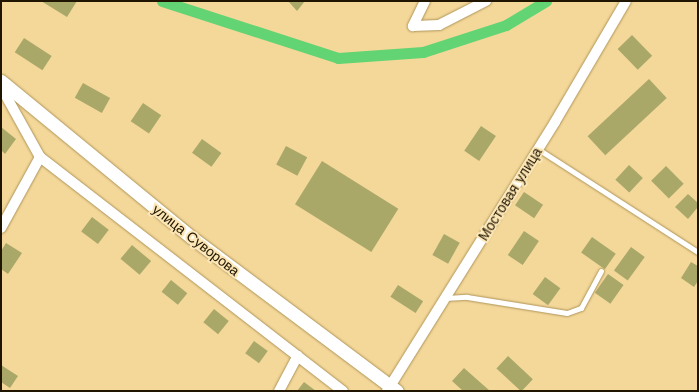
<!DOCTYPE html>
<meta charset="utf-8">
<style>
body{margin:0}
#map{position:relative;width:699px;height:392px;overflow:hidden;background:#f4d89a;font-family:"Work Sans",sans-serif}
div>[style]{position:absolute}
.canal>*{height:11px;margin:-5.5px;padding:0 5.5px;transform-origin:5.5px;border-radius:5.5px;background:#62d473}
.building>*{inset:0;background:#aaa868;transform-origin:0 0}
.roads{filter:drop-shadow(0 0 1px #af9559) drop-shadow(0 0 1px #af9559)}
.service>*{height:5px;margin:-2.5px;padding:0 2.5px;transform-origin:2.5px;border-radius:2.5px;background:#fff}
.minor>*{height:10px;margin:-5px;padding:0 5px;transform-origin:5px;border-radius:5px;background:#fff}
.secondary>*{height:13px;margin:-6.5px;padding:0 6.5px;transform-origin:6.5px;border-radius:6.5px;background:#fff}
span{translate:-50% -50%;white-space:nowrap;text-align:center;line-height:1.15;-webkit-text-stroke:4px #fce6b5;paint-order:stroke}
.street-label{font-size:14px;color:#1f1500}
.frame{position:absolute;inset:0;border:2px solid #1f1500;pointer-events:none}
</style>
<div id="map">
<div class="canal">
<i style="left:162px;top:1px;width:185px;rotate:17.9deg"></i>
<i style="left:338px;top:58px;width:85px;rotate:-4deg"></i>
<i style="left:423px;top:52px;width:87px;rotate:-18deg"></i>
<i style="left:506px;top:25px;width:47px;rotate:-31deg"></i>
</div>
<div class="building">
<i style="clip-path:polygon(41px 1px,77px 1px,67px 17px)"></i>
<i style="clip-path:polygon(288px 1px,305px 1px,297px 11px)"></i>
<i style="left:632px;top:35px;width:29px;height:20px;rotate:46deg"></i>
<i style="left:24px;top:38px;width:33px;height:17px;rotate:33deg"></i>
<i style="left:649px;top:79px;width:26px;height:84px;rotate:47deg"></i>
<i style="left:83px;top:83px;width:31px;height:17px;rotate:29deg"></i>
<i style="left:143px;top:103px;width:22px;height:22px;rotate:34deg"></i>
<i style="left:481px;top:126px;width:18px;height:30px;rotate:34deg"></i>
<i style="clip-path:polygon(1px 127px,16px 139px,5px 154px,1px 150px)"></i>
<i style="left:202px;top:139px;width:24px;height:17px;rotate:36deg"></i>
<i style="left:286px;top:146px;width:24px;height:21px;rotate:28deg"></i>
<i style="left:322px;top:161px;width:90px;height:51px;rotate:32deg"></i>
<i style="left:629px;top:165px;width:19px;height:20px;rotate:43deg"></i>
<i style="left:666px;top:166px;width:25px;height:21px;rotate:45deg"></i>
<i style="left:524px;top:192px;width:23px;height:16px;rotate:34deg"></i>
<i style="clip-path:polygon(688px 194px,698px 203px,698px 207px,688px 219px,675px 207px)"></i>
<i style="left:92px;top:217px;width:21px;height:18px;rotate:37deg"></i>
<i style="left:524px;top:231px;width:18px;height:29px;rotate:34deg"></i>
<i style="left:444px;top:234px;width:18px;height:24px;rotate:29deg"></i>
<i style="left:592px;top:237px;width:29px;height:19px;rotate:35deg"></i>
<i style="clip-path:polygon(6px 243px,22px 253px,8px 274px,1px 269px,1px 251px)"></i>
<i style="left:132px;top:245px;width:25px;height:18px;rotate:40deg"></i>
<i style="left:631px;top:247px;width:17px;height:29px;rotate:36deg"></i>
<i style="clip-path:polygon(691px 262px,698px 266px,698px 281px,694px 287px,681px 278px)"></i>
<i style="left:608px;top:274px;width:19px;height:23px;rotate:35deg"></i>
<i style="left:545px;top:277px;width:19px;height:21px;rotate:36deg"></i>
<i style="left:171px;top:280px;width:21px;height:15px;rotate:39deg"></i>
<i style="left:398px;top:285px;width:30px;height:14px;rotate:33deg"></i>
<i style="left:214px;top:309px;width:19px;height:17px;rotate:39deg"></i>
<i style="left:254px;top:341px;width:17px;height:15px;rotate:36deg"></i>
<i style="left:508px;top:356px;width:34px;height:17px;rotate:43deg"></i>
<i style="clip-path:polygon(1px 365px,18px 376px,10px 388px,1px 382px)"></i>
<i style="clip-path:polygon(464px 368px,490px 391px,463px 391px,452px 381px)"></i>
<i style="clip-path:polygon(304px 382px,316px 391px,297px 391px)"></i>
</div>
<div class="roads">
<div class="service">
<i style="left:538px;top:149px;width:190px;rotate:32.8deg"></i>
<i style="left:445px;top:298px;width:22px;rotate:-3deg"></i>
<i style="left:467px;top:297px;width:101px;rotate:9.1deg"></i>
<i style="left:567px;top:313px;width:15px;rotate:-20deg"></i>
<i style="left:581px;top:308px;width:42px;rotate:-61.6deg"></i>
</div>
<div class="minor">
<i style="left:425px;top:1px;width:28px;rotate:116deg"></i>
<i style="left:413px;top:26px;width:26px;rotate:-2deg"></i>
<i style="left:439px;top:25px;width:53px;rotate:-27.1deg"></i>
<i style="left:1px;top:87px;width:80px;rotate:60.9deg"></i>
<i style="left:40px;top:157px;width:383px;rotate:37.7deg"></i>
<i style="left:1px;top:228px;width:81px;rotate:-61.2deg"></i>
<i style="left:279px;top:391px;width:40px;rotate:-62deg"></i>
<i style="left:387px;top:391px;width:317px;rotate:-58deg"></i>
<i style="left:555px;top:122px;width:140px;rotate:-59.6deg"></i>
</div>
<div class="secondary">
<i style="left:1px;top:81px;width:246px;rotate:39.4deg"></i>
<i style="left:191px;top:237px;width:257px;rotate:36.8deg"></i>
</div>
</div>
<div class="street-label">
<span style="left:510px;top:194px;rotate:-58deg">Мостовая улица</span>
<span style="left:196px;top:240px;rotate:38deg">улица Суворова</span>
</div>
<div class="frame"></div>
</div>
